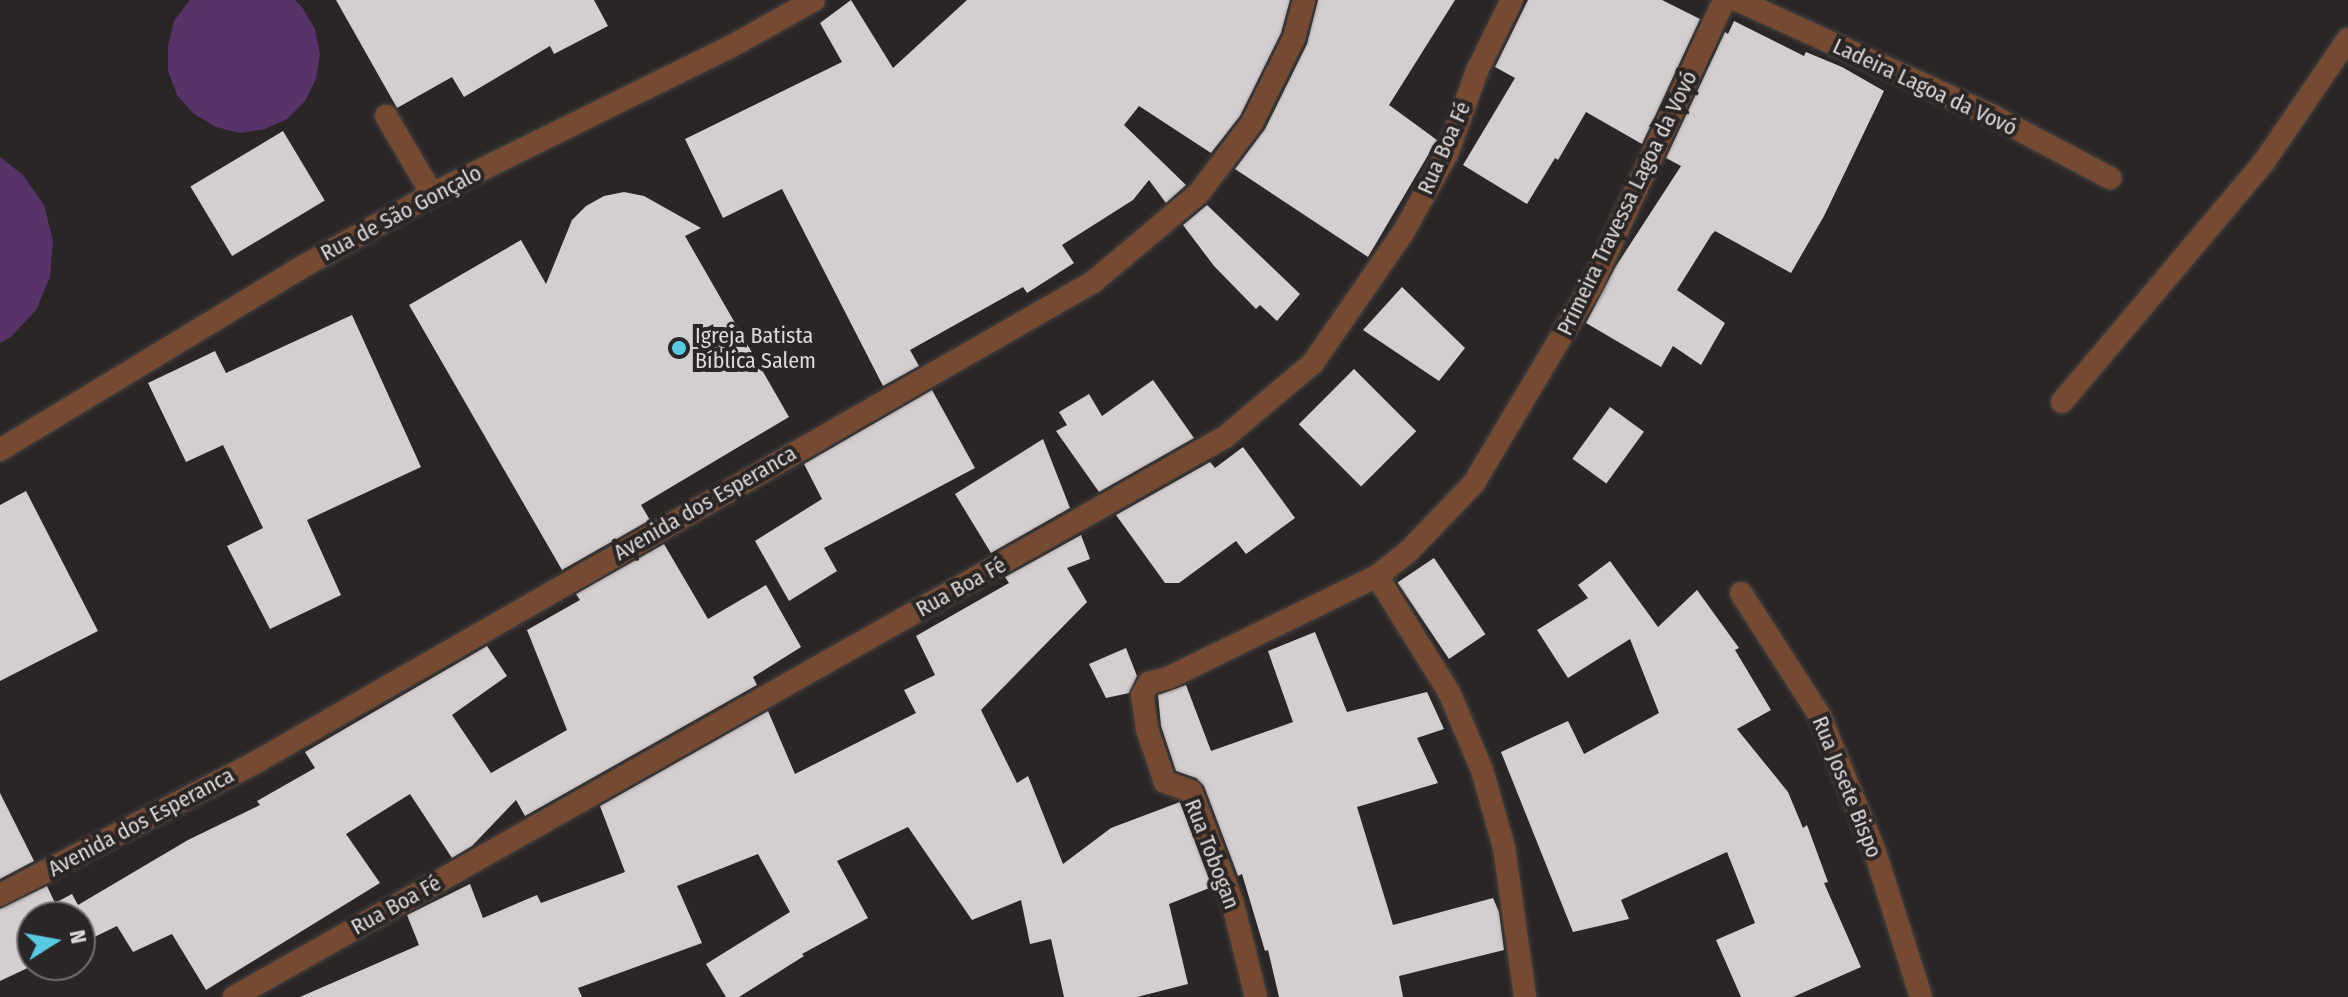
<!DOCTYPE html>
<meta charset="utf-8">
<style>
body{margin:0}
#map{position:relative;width:2348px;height:997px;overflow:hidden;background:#2b2626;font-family:"Fira Sans Condensed",sans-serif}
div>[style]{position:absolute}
.water>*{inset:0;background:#57336a}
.building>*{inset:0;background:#d4ced1;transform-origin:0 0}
.roads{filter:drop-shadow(0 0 2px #474343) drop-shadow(0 0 2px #474343)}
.minor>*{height:22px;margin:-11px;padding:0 11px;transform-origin:11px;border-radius:11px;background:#764a31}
.tertiary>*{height:22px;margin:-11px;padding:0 11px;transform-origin:11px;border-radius:11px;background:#764a31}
.dots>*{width:22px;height:22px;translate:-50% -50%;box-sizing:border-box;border:4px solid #2b2626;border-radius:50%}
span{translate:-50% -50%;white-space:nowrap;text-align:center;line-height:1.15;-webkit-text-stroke:8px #2b2626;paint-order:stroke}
.street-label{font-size:22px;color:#dddada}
.poi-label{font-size:22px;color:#dddada}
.left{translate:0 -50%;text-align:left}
.north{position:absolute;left:16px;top:901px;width:80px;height:80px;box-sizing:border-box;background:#2b2626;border:2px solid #726e6e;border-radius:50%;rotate:79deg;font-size:22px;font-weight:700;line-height:32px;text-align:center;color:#dddada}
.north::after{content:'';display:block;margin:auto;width:28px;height:36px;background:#58c9e3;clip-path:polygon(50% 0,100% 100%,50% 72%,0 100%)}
</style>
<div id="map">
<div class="water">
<i style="clip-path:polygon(190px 0,295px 0,302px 7px,315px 29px,320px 54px,316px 79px,305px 101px,287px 119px,265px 129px,240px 133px,216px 127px,194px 114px,177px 95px,168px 71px,168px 46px,174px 21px)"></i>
<i style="clip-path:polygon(0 157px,23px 175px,44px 205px,53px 241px,50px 277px,36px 310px,11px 337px,0 343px)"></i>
</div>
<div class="building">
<i style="clip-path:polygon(336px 0,594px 0,608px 26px,554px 54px,550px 46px,464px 97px,452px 77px,397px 108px)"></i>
<i style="clip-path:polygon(851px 0,893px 68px,967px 0,1290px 0,1281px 33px,1240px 116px,1211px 153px,1139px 106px,1124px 125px,1186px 185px,1166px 203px,1149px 180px,1133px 200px,1062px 245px,1074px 263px,1027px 293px,1023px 287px,910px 350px,919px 366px,883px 386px,782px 189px,723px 218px,685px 139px,842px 62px,820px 23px)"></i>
<i style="clip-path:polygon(1318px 0,1455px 0,1389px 105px,1437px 140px,1368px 257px,1235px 169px,1265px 129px,1307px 44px)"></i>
<i style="clip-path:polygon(1528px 0,1662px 0,1700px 19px,1642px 144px,1586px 112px,1558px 160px,1555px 158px,1527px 204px,1463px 165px,1515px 78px,1495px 67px)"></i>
<i style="clip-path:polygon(1734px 21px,1804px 56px,1806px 52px,1842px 67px,1884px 91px,1824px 216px,1791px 273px,1715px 231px,1712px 234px,1677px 290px,1725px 323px,1701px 365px,1673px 346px,1661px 367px,1586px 323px,1616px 266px,1681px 166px,1666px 158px,1725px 32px,1728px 34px)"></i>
<i style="left:283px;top:131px;width:81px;height:108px;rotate:59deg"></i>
<i style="clip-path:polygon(624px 192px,644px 196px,701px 228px,685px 236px,789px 417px,641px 505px,650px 520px,562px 570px,409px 305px,521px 240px,546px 284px,572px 220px,586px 206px,604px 196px)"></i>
<i style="clip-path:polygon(1207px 205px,1300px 294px,1277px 321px,1260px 305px,1256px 309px,1214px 266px,1183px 225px)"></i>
<i style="clip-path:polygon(1402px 287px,1465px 348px,1439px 381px,1363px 330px)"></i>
<i style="clip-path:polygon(352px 315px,421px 467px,307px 520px,341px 595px,270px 629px,227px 546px,263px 528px,223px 445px,186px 462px,148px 383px,215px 351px,226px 373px)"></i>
<i style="left:1354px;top:369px;width:88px;height:78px;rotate:45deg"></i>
<i style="clip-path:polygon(1153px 380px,1194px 438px,1099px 492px,1056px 431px,1067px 425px,1059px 412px,1089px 394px,1102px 416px)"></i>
<i style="clip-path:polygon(932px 390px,975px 468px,824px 548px,837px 571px,789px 601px,755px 541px,822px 499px,804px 464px)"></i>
<i style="left:1610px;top:407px;width:42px;height:64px;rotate:36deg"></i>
<i style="clip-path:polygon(1043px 439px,1070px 508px,991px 553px,955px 494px)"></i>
<i style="clip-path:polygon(1243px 447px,1295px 518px,1246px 554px,1236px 541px,1179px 583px,1165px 583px,1116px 515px,1210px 462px,1215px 468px)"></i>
<i style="clip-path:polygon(26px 491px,98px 631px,0 681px,0 505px)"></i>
<i style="clip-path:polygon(1081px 535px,1090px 559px,1067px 568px,1087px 602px,981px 710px,1017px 783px,1028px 776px,1063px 864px,1111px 828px,1180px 802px,1212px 887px,1169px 904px,1188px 984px,1137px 997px,1064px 997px,1051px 939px,1030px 944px,1021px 900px,972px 920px,908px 827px,837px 861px,868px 918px,802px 954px,804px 956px,739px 997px,726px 997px,706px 964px,790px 912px,758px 854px,677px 886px,702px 943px,578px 988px,582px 997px,300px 997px,419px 945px,407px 915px,470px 884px,483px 918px,537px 895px,541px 903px,625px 872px,600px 806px,768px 711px,795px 774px,916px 713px,904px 690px,935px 675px,916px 636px,1009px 583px,1005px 577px)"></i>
<i style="clip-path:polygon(664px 544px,708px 619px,766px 585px,801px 647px,753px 677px,757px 685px,525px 816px,516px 800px,472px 846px,452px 858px,410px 794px,346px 834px,380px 883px,206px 990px,172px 934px,133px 952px,117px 926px,80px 944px,80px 917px,32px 917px,34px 965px,0 981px,0 909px,47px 886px,55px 903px,72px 894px,78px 905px,188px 840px,260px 805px,257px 801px,315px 768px,305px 752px,487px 646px,507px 676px,452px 715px,491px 773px,567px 730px,527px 630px,580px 600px,576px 594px)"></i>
<i style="left:1434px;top:558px;width:92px;height:44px;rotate:56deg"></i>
<i style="clip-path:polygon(1610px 561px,1658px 627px,1697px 590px,1739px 648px,1735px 650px,1771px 710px,1737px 729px,1788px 792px,1803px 828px,1807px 825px,1828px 882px,1824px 883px,1861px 967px,1793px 997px,1741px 997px,1716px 940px,1755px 923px,1727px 852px,1621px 900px,1629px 919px,1573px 932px,1501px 752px,1568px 721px,1584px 754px,1659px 713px,1630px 639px,1568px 678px,1537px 630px,1588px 598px,1578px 585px)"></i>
<i style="clip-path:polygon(1315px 632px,1347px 712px,1427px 692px,1444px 729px,1417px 738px,1438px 783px,1357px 807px,1393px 925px,1493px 898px,1499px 912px,1504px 950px,1399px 976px,1403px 997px,1279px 997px,1268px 950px,1265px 951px,1242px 874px,1238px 876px,1204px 786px,1196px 778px,1176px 771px,1161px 726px,1158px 695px,1186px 685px,1211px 751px,1293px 722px,1268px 651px)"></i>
<i style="clip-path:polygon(1126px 648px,1137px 676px,1129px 693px,1106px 698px,1089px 664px)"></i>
<i style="clip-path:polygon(0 793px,34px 861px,0 879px)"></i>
</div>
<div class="roads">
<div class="minor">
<i style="left:1737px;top:0;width:279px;rotate:24.4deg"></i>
<i style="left:1991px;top:115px;width:135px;rotate:27.9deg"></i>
<i style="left:386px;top:116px;width:91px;rotate:59.5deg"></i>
<i style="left:2062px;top:402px;width:314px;rotate:-49.9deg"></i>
<i style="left:2264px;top:162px;width:149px;rotate:-55.7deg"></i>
<i style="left:1377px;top:576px;width:137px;rotate:58.2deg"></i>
<i style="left:1449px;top:692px;width:85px;rotate:67.1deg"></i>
<i style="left:1482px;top:770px;width:80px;rotate:74.1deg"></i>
<i style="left:1504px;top:847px;width:151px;rotate:82deg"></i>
<i style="left:1741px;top:593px;width:146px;rotate:57.3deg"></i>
<i style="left:1820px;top:716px;width:147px;rotate:68deg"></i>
<i style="left:1875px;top:852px;width:152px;rotate:72.4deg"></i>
<i style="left:0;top:895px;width:291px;rotate:-27.4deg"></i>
<i style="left:258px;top:761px;width:963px;rotate:-29.84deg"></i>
<i style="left:1093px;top:282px;width:138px;rotate:-40deg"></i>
<i style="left:1199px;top:193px;width:88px;rotate:-52.9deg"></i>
<i style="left:1252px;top:123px;width:95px;rotate:-63.7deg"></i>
<i style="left:1294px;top:38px;width:39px;rotate:-75deg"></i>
<i style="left:234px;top:997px;width:1138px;rotate:-29.47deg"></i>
<i style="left:1225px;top:437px;width:115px;rotate:-40.1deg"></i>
<i style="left:1313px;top:363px;width:160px;rotate:-55.4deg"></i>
<i style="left:1404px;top:231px;width:88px;rotate:-60.8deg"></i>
<i style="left:1447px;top:154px;width:88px;rotate:-70.1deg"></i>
<i style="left:1477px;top:71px;width:79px;rotate:-63.8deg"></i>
<i style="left:1256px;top:997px;width:99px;rotate:-104deg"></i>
<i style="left:1232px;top:901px;width:117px;rotate:-110.4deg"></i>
<i style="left:1191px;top:791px;width:28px;rotate:-161deg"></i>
<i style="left:1165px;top:782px;width:56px;rotate:-108.8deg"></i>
<i style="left:1147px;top:729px;width:34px;rotate:-98deg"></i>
<i style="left:1142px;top:695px;width:14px;rotate:-60deg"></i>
<i style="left:1149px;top:683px;width:20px;rotate:-15deg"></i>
<i style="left:1168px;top:678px;width:233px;rotate:-26deg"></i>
<i style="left:1377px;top:576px;width:41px;rotate:-38deg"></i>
<i style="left:1409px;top:551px;width:94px;rotate:-46.3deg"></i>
<i style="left:1474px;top:483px;width:230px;rotate:-59.2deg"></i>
<i style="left:1592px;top:285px;width:314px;rotate:-65.1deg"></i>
</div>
<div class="tertiary">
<i style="left:0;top:450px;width:345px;rotate:-31.2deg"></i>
<i style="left:295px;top:271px;width:157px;rotate:-29.3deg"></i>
<i style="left:432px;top:194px;width:332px;rotate:-26.3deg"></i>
<i style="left:730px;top:47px;width:96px;rotate:-29.2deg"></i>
</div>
</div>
<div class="dots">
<i style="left:679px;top:348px;background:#58c9e3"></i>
</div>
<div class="street-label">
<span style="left:1925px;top:87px;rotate:25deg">Ladeira Lagoa da Vovó</span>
<span style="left:1444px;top:148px;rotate:-66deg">Rua Boa Fé</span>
<span style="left:1627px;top:203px;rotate:-64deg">Primeira Travessa Lagoa da Vovó</span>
<span style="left:401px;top:213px;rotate:-28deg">Rua de São Gonçalo</span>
<span style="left:705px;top:503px;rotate:-30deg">Avenida dos Esperanca</span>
<span style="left:961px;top:587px;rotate:-29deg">Rua Boa Fé</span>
<span style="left:1847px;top:787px;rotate:68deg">Rua Josete Bispo</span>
<span style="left:141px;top:822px;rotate:-28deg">Avenida dos Esperanca</span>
<span style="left:1212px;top:854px;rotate:69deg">Rua Tobogan</span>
<span style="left:396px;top:905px;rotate:-29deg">Rua Boa Fé</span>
</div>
<div class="poi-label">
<span class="left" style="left:695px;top:348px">Igreja Batista<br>Bíblica Salem</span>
</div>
<div class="north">N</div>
</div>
